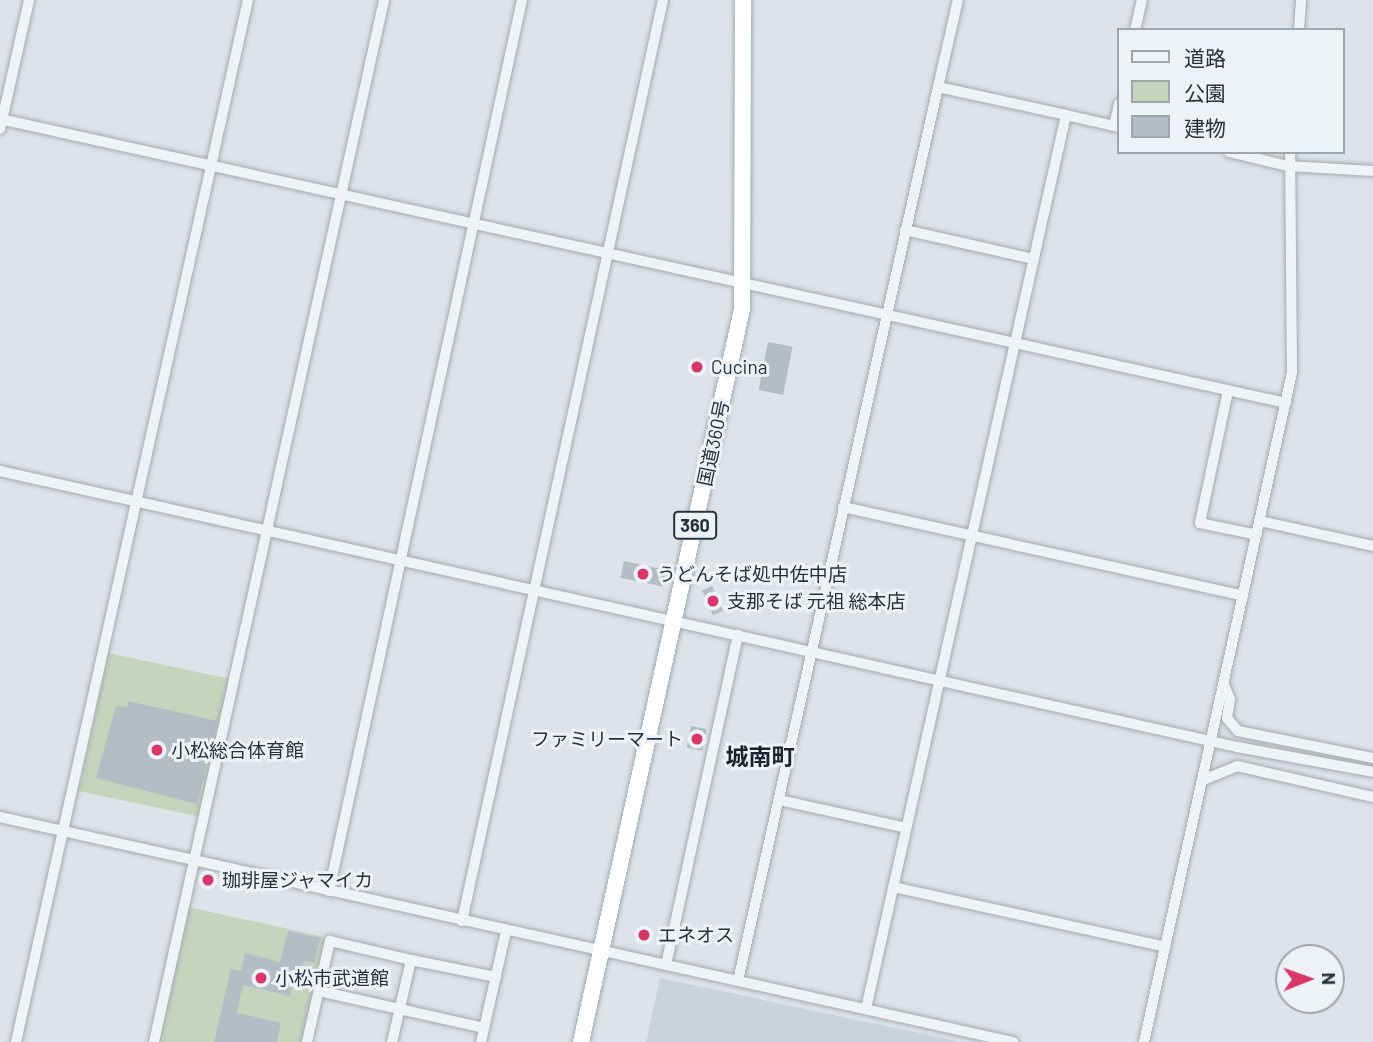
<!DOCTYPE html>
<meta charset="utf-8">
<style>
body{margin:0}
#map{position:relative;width:1373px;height:1042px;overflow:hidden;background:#dde3e8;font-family:Barlow,"Noto Sans JP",sans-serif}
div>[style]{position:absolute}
.built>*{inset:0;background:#cad3da}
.green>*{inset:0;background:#c6d3bd;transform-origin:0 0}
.building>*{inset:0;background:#b4bdc5;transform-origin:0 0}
.roads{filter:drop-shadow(0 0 2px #a2abb2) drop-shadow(0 0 2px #a2abb2)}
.minor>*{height:10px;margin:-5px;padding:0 5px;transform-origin:5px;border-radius:5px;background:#f0f3f6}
.highway>*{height:16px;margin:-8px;padding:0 8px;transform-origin:8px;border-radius:8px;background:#fff}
.dots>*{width:19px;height:19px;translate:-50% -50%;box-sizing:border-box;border:4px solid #ecf2f6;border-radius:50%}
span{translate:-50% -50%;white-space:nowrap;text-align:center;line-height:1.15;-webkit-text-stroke:6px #ecf2f6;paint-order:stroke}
.shield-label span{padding:2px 5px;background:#ecf2f6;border:2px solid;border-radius:5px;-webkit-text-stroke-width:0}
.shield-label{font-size:18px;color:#253340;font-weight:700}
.poi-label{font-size:19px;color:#253340}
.left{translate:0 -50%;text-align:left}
.right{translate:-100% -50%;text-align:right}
.street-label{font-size:19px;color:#253340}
.quarter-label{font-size:23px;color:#182430;font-weight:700}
.legend{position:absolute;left:1117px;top:28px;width:228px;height:126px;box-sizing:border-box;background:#ecf2f6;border:2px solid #9ca6ad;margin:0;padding:9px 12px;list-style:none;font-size:21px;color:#253340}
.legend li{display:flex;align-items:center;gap:14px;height:35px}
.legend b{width:35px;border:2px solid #9ca6ad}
.north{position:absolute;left:1275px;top:944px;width:70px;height:70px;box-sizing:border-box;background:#ecf2f6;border:2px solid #9ca6ad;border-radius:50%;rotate:89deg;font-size:19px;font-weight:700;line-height:28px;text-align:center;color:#253340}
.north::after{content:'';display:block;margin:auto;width:24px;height:32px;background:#d9366a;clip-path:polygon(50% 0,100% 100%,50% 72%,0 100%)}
</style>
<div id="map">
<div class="built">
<i style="clip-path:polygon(660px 978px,961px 1042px,646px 1042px)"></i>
</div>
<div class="green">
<i style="left:108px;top:653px;width:125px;height:141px;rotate:12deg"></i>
<i style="clip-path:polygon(188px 907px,325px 937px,302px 1042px,159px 1042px)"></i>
</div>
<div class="building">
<i style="left:768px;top:342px;width:25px;height:49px;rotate:11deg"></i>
<i style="left:624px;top:561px;width:43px;height:17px;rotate:12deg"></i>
<i style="left:712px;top:586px;width:27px;height:11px;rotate:66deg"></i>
<i style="clip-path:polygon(128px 701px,217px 721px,197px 804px,96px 778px,116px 706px,128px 707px)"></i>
<i style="left:691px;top:726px;width:16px;height:22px;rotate:11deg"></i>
<i style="clip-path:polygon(288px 931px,320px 938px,314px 963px,304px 961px,302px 970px,296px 968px,290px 996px,243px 985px,237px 1013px,281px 1023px,277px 1042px,214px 1042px,231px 969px,241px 971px,245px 953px,280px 962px)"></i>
</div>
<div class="roads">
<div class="minor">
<i style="left:1135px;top:30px;width:31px;rotate:-77deg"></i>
<i style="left:1299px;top:30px;width:30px;rotate:-86deg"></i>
<i style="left:938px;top:87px;width:89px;rotate:-77.1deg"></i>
<i style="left:0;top:119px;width:1317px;rotate:12.45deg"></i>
<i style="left:1114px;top:126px;width:23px;rotate:-77deg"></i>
<i style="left:0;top:129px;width:132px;rotate:-77.3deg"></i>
<i style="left:1229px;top:152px;width:61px;rotate:13.3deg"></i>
<i style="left:1288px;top:166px;width:85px;rotate:3.4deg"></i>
<i style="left:905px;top:230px;width:132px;rotate:12.7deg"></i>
<i style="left:1228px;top:391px;width:135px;rotate:102deg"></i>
<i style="left:1200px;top:523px;width:58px;rotate:11.9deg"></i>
<i style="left:0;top:471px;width:1267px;rotate:12.58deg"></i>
<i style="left:1237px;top:747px;width:138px;rotate:10.4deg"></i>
<i style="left:843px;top:507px;width:410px;rotate:12.5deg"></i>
<i style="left:1260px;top:521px;width:116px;rotate:12.5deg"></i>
<i style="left:1224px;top:685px;width:15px;rotate:67deg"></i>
<i style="left:1230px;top:699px;width:19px;rotate:99deg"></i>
<i style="left:1227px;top:718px;width:17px;rotate:50deg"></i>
<i style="left:1238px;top:731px;width:138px;rotate:11.3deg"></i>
<i style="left:1203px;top:780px;width:37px;rotate:-22deg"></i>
<i style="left:1237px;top:766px;width:139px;rotate:12.8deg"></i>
<i style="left:779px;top:800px;width:130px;rotate:12.4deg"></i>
<i style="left:0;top:817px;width:1038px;rotate:12.52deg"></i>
<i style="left:893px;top:887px;width:279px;rotate:12.4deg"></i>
<i style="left:329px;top:891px;width:912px;rotate:-77.78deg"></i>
<i style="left:462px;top:921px;width:943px;rotate:-77.69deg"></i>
<i style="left:411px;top:960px;width:87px;rotate:11.3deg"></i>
<i style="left:666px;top:965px;width:338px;rotate:-77.7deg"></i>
<i style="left:738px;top:981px;width:916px;rotate:-77.39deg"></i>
<i style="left:938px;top:87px;width:131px;rotate:12.3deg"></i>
<i style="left:319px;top:991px;width:169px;rotate:12.6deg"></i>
<i style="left:866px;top:1009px;width:916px;rotate:-77.39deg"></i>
<i style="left:1066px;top:115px;width:54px;rotate:12.8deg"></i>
<i style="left:16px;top:1042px;width:1068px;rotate:-77.45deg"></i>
<i style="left:154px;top:1042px;width:1067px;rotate:-77.55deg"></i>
<i style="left:307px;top:1042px;width:104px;rotate:-77.2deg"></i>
<i style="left:330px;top:941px;width:83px;rotate:13.2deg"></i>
<i style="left:411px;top:960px;width:84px;rotate:103deg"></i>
<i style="left:481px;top:1042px;width:114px;rotate:-77.3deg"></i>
<i style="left:1144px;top:1042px;width:685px;rotate:-77.53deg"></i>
<i style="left:1292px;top:373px;width:221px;rotate:-90.5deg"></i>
</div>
<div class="highway">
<i style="left:581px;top:1042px;width:750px;rotate:-77.61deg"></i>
<i style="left:742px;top:309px;width:309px;rotate:-89.8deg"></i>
</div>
</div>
<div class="dots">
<i style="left:697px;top:367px;background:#d9366a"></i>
<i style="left:643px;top:574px;background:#d9366a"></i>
<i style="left:713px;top:601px;background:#d9366a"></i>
<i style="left:697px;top:739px;background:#d9366a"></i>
<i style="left:157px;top:750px;background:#d9366a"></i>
<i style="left:208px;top:880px;background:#d9366a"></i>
<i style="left:644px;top:935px;background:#d9366a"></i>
<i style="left:261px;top:978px;background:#d9366a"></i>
</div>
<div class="shield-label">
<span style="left:695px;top:525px">360</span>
</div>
<div class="poi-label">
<span class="left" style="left:711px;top:367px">Cucina</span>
<span class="left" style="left:657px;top:574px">うどんそば処中佐中店</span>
<span class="left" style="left:727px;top:601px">支那そば 元祖 総本店</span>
<span class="right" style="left:683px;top:739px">ファミリーマート</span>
<span class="left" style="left:171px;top:750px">小松総合体育館</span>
<span class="left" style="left:222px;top:880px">珈琲屋ジャマイカ</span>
<span class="left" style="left:658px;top:935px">エネオス</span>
<span class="left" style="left:275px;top:978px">小松市武道館</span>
</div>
<div class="street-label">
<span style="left:713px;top:443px;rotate:-78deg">国道360号</span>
</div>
<div class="quarter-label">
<span style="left:760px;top:756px">城南町</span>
</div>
<ul class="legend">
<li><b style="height:9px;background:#f0f3f6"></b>道路</li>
<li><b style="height:19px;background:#c6d3bd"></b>公園</li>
<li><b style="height:19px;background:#b4bdc5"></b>建物</li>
</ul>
<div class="north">N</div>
</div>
